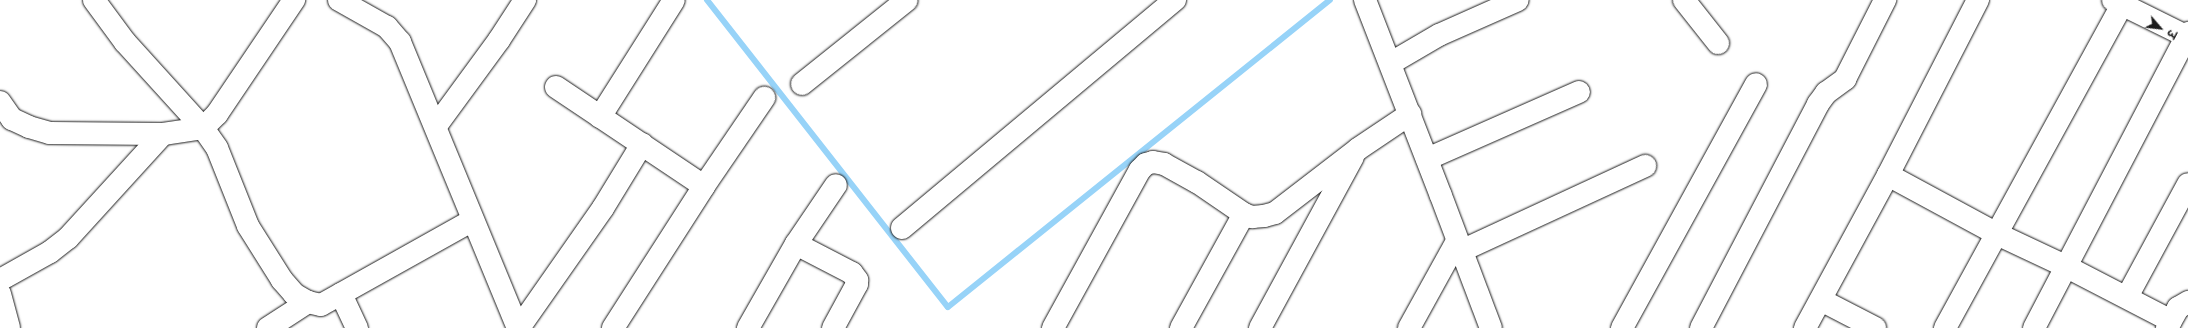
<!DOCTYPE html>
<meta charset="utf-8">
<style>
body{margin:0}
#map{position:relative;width:2188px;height:328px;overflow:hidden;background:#fff;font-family:"Balsamiq Sans","Playpen Sans Deva",sans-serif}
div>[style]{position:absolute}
.stream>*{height:6px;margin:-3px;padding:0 3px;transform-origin:3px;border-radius:3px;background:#97d3f8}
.roads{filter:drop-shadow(0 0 1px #1c1c1c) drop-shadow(0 0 1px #1c1c1c)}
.minor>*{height:22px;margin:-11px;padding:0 11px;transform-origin:11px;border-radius:11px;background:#fff}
.tertiary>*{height:22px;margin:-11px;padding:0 11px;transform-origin:11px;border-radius:11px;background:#fff}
span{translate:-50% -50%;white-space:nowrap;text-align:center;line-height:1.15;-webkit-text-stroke:3.5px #fff;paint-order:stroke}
.north{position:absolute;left:2140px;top:8px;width:40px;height:40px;-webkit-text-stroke:3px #fff;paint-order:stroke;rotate:118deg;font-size:11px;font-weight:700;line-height:16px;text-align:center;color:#1c1c1c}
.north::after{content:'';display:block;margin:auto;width:14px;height:18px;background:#1c1c1c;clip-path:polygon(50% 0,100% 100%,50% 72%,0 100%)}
</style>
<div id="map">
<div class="stream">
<i style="left:707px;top:0;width:390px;rotate:51.9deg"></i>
<i style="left:948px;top:307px;width:490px;rotate:-38.8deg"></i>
</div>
<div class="roads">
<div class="minor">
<i style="left:94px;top:0;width:52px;rotate:53.6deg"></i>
<i style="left:125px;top:42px;width:116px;rotate:47.8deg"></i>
<i style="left:203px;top:128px;width:24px;rotate:55deg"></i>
<i style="left:217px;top:148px;width:84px;rotate:68.3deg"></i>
<i style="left:248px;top:226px;width:64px;rotate:57.8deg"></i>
<i style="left:282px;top:280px;width:18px;rotate:49deg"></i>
<i style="left:294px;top:294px;width:16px;rotate:30deg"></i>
<i style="left:308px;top:302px;width:13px;rotate:13deg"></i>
<i style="left:321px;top:305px;width:174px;rotate:-29.2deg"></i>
<i style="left:1365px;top:0;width:210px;rotate:68.8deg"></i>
<i style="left:1441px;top:196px;width:141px;rotate:69.3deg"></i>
<i style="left:1684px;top:0;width:55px;rotate:51.7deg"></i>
<i style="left:2113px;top:0;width:81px;rotate:26.3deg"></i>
<i style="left:1391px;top:63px;width:56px;rotate:-30.3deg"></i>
<i style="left:1439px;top:35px;width:86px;rotate:-23.9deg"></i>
<i style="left:802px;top:84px;width:134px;rotate:-38.7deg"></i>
<i style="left:556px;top:87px;width:178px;rotate:33.8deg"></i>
<i style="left:0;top:102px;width:21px;rotate:55deg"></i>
<i style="left:12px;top:119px;width:19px;rotate:25deg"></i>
<i style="left:29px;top:127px;width:22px;rotate:16deg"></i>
<i style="left:50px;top:133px;width:113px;rotate:0.5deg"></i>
<i style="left:163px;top:134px;width:40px;rotate:-8.5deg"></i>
<i style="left:203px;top:128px;width:20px;rotate:-45deg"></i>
<i style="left:217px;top:114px;width:138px;rotate:-56deg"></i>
<i style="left:600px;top:117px;width:138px;rotate:-57.7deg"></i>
<i style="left:436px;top:126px;width:107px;rotate:-53.8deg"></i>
<i style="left:499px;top:40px;width:48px;rotate:-57deg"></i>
<i style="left:1427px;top:159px;width:166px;rotate:-23.8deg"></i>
<i style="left:1888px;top:175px;width:124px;rotate:28.4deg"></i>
<i style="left:1997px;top:234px;width:77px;rotate:25.2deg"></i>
<i style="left:2067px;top:267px;width:117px;rotate:27.4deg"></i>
<i style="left:902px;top:228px;width:356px;rotate:-39.9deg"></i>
<i style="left:796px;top:244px;width:63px;rotate:27.4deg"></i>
<i style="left:852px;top:273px;width:9px;rotate:54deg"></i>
<i style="left:857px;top:280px;width:4px;rotate:90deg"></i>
<i style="left:857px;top:284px;width:50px;rotate:118.6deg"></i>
<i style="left:1461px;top:251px;width:203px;rotate:-24.8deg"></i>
<i style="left:0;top:280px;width:57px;rotate:-29.2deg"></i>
<i style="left:50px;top:252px;width:23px;rotate:-38deg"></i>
<i style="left:68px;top:238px;width:141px;rotate:-47.6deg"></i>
<i style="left:0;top:294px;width:35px;rotate:75deg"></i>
<i style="left:341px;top:294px;width:38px;rotate:65deg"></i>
<i style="left:2127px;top:297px;width:128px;rotate:-61.6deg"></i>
<i style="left:1821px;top:300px;width:61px;rotate:27.4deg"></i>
<i style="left:268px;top:328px;width:48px;rotate:-33deg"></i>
<i style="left:519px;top:328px;width:146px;rotate:-55deg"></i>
<i style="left:603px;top:208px;width:75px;rotate:-58.6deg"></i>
<i style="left:613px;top:328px;width:169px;rotate:-57.3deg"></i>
<i style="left:704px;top:186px;width:107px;rotate:-55.7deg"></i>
<i style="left:748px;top:328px;width:97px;rotate:-60.3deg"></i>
<i style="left:796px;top:244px;width:71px;rotate:-55.9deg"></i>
<i style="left:1053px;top:328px;width:180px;rotate:-61.2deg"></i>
<i style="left:1140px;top:170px;width:8px;rotate:-45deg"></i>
<i style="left:1146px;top:164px;width:7px;rotate:-16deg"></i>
<i style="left:1153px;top:162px;width:11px;rotate:10deg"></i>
<i style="left:1164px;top:164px;width:38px;rotate:29deg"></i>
<i style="left:1197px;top:182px;width:57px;rotate:34.2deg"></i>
<i style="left:1244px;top:214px;width:9px;rotate:21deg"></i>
<i style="left:1252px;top:217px;width:12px;rotate:-5deg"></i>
<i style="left:1264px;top:216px;width:11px;rotate:-15deg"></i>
<i style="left:1275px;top:213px;width:105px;rotate:-37.6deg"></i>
<i style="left:1358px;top:149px;width:63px;rotate:-33.9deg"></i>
<i style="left:1181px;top:328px;width:130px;rotate:-61.1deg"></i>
<i style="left:1260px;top:328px;width:195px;rotate:-61.5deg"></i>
<i style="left:1409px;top:328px;width:99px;rotate:-61.1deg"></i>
<i style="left:1622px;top:328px;width:278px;rotate:-61.2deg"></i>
<i style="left:1701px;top:328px;width:253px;rotate:-62.4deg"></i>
<i style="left:1818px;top:104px;width:14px;rotate:-54deg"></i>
<i style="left:1826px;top:93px;width:24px;rotate:-36deg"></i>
<i style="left:1845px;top:79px;width:89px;rotate:-63.1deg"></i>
<i style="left:1805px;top:328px;width:174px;rotate:-61.5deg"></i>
<i style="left:1888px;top:175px;width:197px;rotate:-62.8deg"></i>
<i style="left:1945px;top:328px;width:368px;rotate:-61.3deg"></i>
<i style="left:2034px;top:328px;width:333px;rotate:-62.4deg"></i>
<i style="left:2167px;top:328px;width:23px;rotate:-61deg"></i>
<i style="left:2178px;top:308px;width:12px;rotate:-31deg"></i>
</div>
<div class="tertiary">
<i style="left:339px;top:0;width:55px;rotate:29.4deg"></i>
<i style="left:387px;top:27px;width:20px;rotate:49deg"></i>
<i style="left:400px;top:42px;width:309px;rotate:67.6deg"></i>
</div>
</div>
<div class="north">उ</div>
</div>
